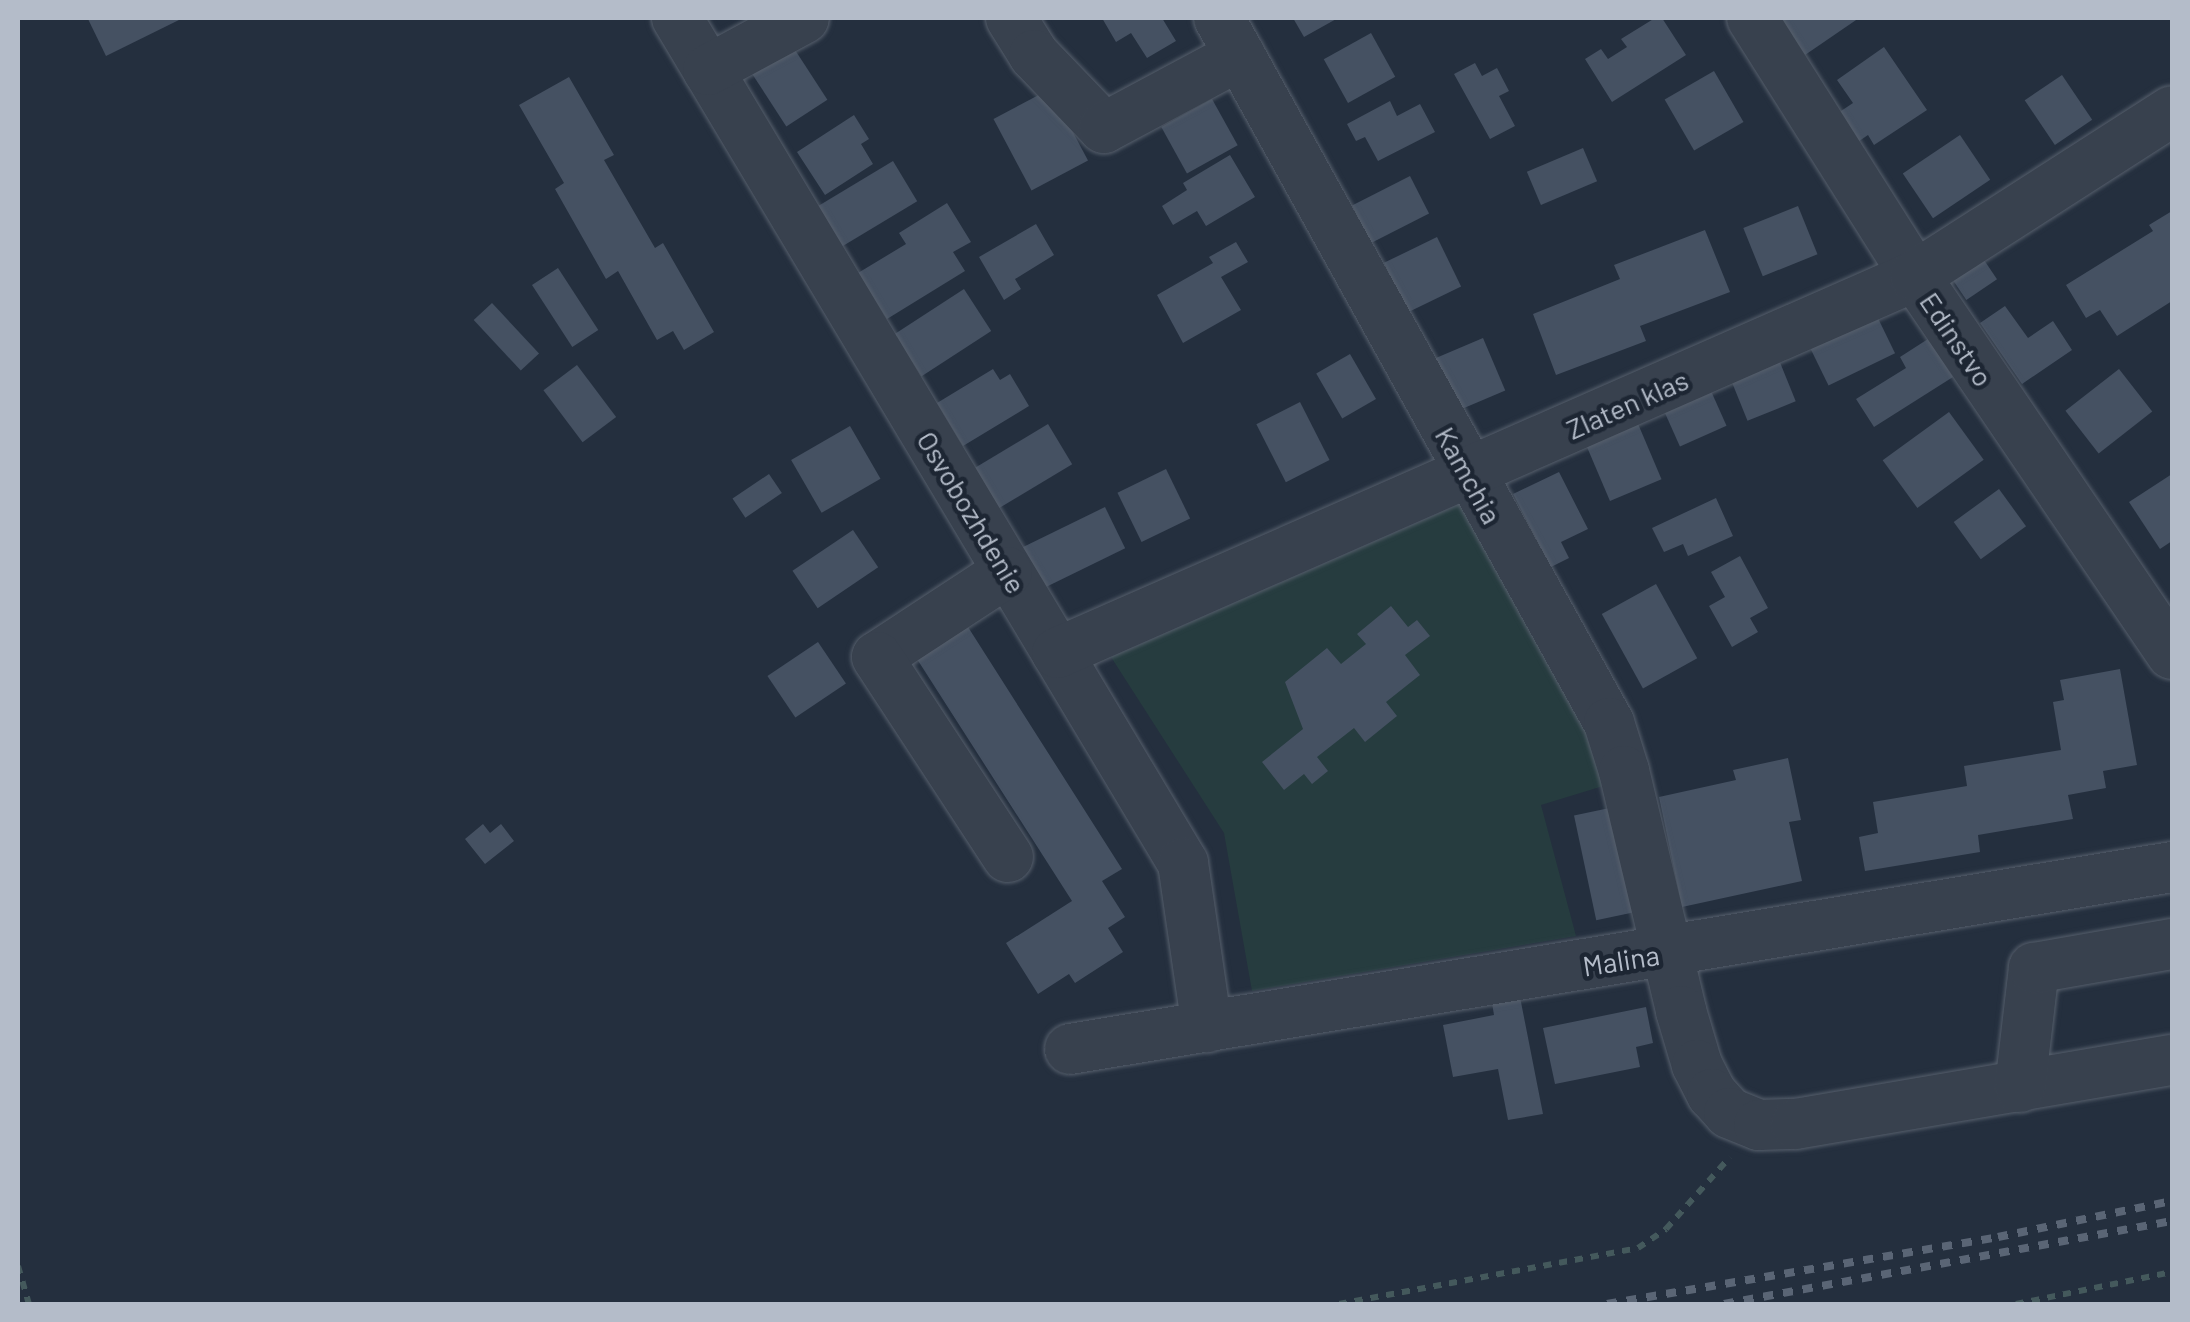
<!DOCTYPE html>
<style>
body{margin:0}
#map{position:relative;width:2190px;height:1322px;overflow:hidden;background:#242f3e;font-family:Barlow,sans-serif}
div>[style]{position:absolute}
.green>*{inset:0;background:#263c3f}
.building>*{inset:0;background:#455162;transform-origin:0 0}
.path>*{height:6px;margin-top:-3px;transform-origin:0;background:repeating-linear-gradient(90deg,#44595c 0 8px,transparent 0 16px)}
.roads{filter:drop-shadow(0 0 2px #565f6c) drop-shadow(0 0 2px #565f6c)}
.minor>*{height:50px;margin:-25px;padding:0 25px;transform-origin:25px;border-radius:25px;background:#38414e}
.rail>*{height:8px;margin-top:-4px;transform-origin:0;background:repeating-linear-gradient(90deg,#5a6575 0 10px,transparent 0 20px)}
span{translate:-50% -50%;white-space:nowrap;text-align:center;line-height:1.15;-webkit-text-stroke:9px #1d2633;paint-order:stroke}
.street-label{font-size:28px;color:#b4bcc9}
.frame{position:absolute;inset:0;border:20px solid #b4bcc9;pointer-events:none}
</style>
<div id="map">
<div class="green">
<i style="clip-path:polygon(1471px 499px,1613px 783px,1541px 805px,1576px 936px,1252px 991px,1224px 833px,1111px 657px)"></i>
</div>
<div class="building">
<i style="clip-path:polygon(92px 18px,183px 18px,106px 56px,88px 19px)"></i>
<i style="clip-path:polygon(1102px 18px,1162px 18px,1176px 41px,1147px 58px,1131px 33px,1116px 42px)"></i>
<i style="clip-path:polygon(1293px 18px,1338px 18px,1304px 37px)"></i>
<i style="clip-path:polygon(1655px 18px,1662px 18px,1686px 55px,1612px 102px,1585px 59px,1601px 49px,1608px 59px,1627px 47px,1621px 39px)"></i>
<i style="clip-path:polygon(1779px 18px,1859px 18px,1805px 55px)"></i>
<i style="left:1371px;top:33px;width:50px;height:54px;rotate:61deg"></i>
<i style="left:786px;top:36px;width:76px;height:49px;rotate:57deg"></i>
<i style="clip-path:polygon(1884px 47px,1927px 110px,1874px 145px,1868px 135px,1849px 148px,1829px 119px,1853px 103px,1837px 80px)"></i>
<i style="clip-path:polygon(1475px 63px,1482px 76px,1497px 68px,1509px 91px,1499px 96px,1515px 126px,1490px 139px,1454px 74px)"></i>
<i style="left:1714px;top:71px;width:59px;height:57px;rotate:60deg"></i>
<i style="left:2062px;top:75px;width:54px;height:45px;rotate:56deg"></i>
<i style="clip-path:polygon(569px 77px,614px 155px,604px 160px,655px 248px,663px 243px,714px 332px,684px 350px,673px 331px,657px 340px,618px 271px,606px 279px,555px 189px,564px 183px,519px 105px)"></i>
<i style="left:1050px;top:89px;width:81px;height:64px;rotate:62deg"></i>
<i style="left:1212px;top:99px;width:53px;height:58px;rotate:61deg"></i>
<i style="clip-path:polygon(1390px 101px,1397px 116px,1420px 104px,1435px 132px,1378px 161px,1365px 137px,1356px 141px,1347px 124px)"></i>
<i style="clip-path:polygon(854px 115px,869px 139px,861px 144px,873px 164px,825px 195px,797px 152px)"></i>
<i style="left:1960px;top:135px;width:54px;height:69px;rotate:56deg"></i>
<i style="left:1583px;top:148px;width:36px;height:61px;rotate:67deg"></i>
<i style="clip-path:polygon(1230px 155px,1255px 197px,1206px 226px,1197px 211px,1173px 225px,1162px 206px,1187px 190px,1183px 183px)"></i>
<i style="left:893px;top:161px;width:47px;height:94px;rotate:59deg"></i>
<i style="left:1410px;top:176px;width:42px;height:65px;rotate:63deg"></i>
<i style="clip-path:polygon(947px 203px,971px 242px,953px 252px,965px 271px,887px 319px,858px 273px,906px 244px,899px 233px)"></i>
<i style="left:1798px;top:206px;width:52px;height:59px;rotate:68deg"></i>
<i style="clip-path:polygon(2172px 211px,2172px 301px,2117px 336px,2100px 310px,2086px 318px,2066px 285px,2153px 231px,2149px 225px)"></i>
<i style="clip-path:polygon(1036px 224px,1054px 255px,1015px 279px,1021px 289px,1004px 300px,979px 257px)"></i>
<i style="clip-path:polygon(1705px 230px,1730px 292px,1640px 326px,1646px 341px,1556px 375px,1533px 314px,1620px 279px,1614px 265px)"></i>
<i style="left:1437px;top:237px;width:55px;height:59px;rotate:64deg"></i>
<i style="clip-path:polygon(1236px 242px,1248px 262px,1221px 277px,1241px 310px,1183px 343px,1157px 295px,1213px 263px,1209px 257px)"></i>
<i style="left:1978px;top:251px;width:34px;height:37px;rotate:56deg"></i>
<i style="left:558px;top:268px;width:74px;height:31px;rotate:57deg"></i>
<i style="left:964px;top:289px;width:50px;height:83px;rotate:57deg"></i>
<i style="left:492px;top:303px;width:69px;height:25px;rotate:47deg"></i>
<i style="clip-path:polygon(2005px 306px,2028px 338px,2053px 321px,2072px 350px,2022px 384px,1980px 323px)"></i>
<i style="left:1874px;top:310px;width:48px;height:74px;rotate:64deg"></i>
<i style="left:1483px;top:338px;width:57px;height:62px;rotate:67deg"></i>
<i style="clip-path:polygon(1928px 339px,1953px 377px,1874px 427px,1856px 399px,1906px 368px,1900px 357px)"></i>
<i style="left:1350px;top:354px;width:52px;height:39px;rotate:60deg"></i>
<i style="left:1777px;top:355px;width:50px;height:52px;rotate:68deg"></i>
<i style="left:577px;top:365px;width:65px;height:42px;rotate:53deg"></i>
<i style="clip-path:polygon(993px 369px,1000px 380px,1010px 374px,1029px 406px,963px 446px,937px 403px)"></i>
<i style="left:2119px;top:369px;width:54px;height:68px;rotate:52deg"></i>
<i style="left:1707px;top:382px;width:48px;height:51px;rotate:66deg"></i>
<i style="left:1300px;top:402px;width:65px;height:49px;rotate:63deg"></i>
<i style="left:1633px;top:412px;width:73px;height:56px;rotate:67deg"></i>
<i style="left:1949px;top:412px;width:59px;height:82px;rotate:54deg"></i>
<i style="left:1048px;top:424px;width:47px;height:86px;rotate:59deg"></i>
<i style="left:850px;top:426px;width:61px;height:68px;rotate:60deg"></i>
<i style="left:1166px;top:469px;width:55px;height:54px;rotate:64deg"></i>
<i style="clip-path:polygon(1559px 472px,1588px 529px,1561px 542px,1569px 558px,1551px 567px,1513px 494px)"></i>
<i style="left:769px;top:474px;width:23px;height:44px;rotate:56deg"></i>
<i style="clip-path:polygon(2172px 474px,2172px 541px,2160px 549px,2129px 502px)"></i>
<i style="left:1999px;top:489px;width:46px;height:56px;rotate:54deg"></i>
<i style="clip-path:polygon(1716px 498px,1733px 536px,1688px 556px,1683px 544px,1664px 552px,1652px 528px)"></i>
<i style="left:1105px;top:507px;width:46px;height:100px;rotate:64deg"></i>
<i style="left:853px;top:530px;width:45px;height:73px;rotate:56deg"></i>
<i style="clip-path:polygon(1740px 556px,1768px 608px,1750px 618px,1758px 632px,1732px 647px,1709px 606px,1725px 597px,1711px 572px)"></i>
<i style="left:1656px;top:584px;width:85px;height:62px;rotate:61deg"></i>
<i style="clip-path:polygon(1391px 606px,1408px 627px,1417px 620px,1430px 636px,1405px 655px,1420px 675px,1386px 702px,1397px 716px,1365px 742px,1354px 728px,1317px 757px,1328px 771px,1312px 784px,1304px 774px,1284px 790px,1262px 762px,1303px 729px,1285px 682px,1327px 648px,1341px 664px,1366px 644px,1357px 634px)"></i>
<i style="clip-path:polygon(968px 627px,1122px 869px,1102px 881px,1125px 917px,1108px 928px,1123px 952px,1075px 983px,1069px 974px,1038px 994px,1006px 943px,1072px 901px,917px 659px)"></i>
<i style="left:818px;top:642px;width:50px;height:61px;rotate:56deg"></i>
<i style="clip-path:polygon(2120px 669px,2137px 765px,2103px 771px,2106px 788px,2068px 795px,2073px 819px,1978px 835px,1980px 852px,1865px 871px,1859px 837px,1878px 833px,1873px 802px,1967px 786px,1964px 766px,2061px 750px,2053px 702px,2064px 700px,2060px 680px)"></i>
<i style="clip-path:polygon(1788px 758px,1801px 820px,1789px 822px,1802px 881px,1682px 907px,1659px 797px,1736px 780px,1733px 770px)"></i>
<i style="left:1619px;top:806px;width:107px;height:46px;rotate:78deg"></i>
<i style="clip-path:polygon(483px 824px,490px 833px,501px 824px,514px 841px,485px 864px,465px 839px)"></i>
<i style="clip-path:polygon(1520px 997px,1543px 1114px,1508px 1120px,1498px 1069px,1453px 1077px,1443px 1025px,1494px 1015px,1492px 1003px)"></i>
<i style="clip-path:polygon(1646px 1007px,1653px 1043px,1636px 1047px,1640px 1067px,1555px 1084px,1543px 1028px)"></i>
</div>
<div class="path">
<i style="left:18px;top:1266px;width:40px;rotate:74deg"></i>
<i style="left:1339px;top:1304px;width:304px;rotate:-10.6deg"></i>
<i style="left:1638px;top:1248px;width:34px;rotate:-34deg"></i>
<i style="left:1666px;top:1229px;width:96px;rotate:-48.4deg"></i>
<i style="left:2016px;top:1304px;width:159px;rotate:-11.6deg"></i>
</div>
<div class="roads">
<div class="minor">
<i style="left:677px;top:18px;width:985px;rotate:59.09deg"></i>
<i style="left:1183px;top:863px;width:166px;rotate:81.7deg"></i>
<i style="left:1011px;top:18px;width:44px;rotate:58.1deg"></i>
<i style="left:1034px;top:55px;width:101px;rotate:46.2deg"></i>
<i style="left:1104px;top:128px;width:154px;rotate:-28.2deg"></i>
<i style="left:1219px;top:18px;width:806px;rotate:61.05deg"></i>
<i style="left:1609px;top:723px;width:50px;rotate:72.6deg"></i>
<i style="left:1624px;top:771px;width:247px;rotate:76.6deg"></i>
<i style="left:1681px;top:1011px;width:56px;rotate:73.5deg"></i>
<i style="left:1697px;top:1065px;width:33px;rotate:63deg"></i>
<i style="left:1712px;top:1094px;width:25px;rotate:48deg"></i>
<i style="left:1729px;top:1113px;width:32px;rotate:22deg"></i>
<i style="left:1759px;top:1125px;width:37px;rotate:-2deg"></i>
<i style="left:1796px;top:1124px;width:381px;rotate:-9.7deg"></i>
<i style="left:1752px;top:18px;width:305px;rotate:57.7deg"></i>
<i style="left:1915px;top:276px;width:457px;rotate:55.8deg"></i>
<i style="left:708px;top:70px;width:109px;rotate:-28.4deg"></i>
<i style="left:1007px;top:572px;width:155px;rotate:146.8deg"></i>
<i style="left:877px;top:657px;width:239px;rotate:56.8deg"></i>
<i style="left:1057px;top:653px;width:937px;rotate:-23.72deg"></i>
<i style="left:1915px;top:276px;width:305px;rotate:-32.7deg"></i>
<i style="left:1070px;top:1049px;width:1117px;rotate:-9.38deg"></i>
<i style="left:2020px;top:1087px;width:120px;rotate:-83.3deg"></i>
<i style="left:2034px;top:968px;width:140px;rotate:-9.9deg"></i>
</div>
</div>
<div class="rail">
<i style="left:1607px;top:1304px;width:397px;rotate:-9.7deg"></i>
<i style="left:1998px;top:1237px;width:178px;rotate:-11.7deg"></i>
<i style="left:1724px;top:1304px;width:456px;rotate:-10.5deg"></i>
</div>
<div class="street-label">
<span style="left:1957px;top:339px;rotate:56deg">Edinstvo</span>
<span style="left:1627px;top:404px;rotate:-24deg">Zlaten klas</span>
<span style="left:1469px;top:475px;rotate:61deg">Kamchia</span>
<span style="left:972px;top:512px;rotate:59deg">Osvobozhdenie</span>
<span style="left:1621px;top:960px;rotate:-9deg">Malina</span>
</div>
<div class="frame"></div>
</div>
